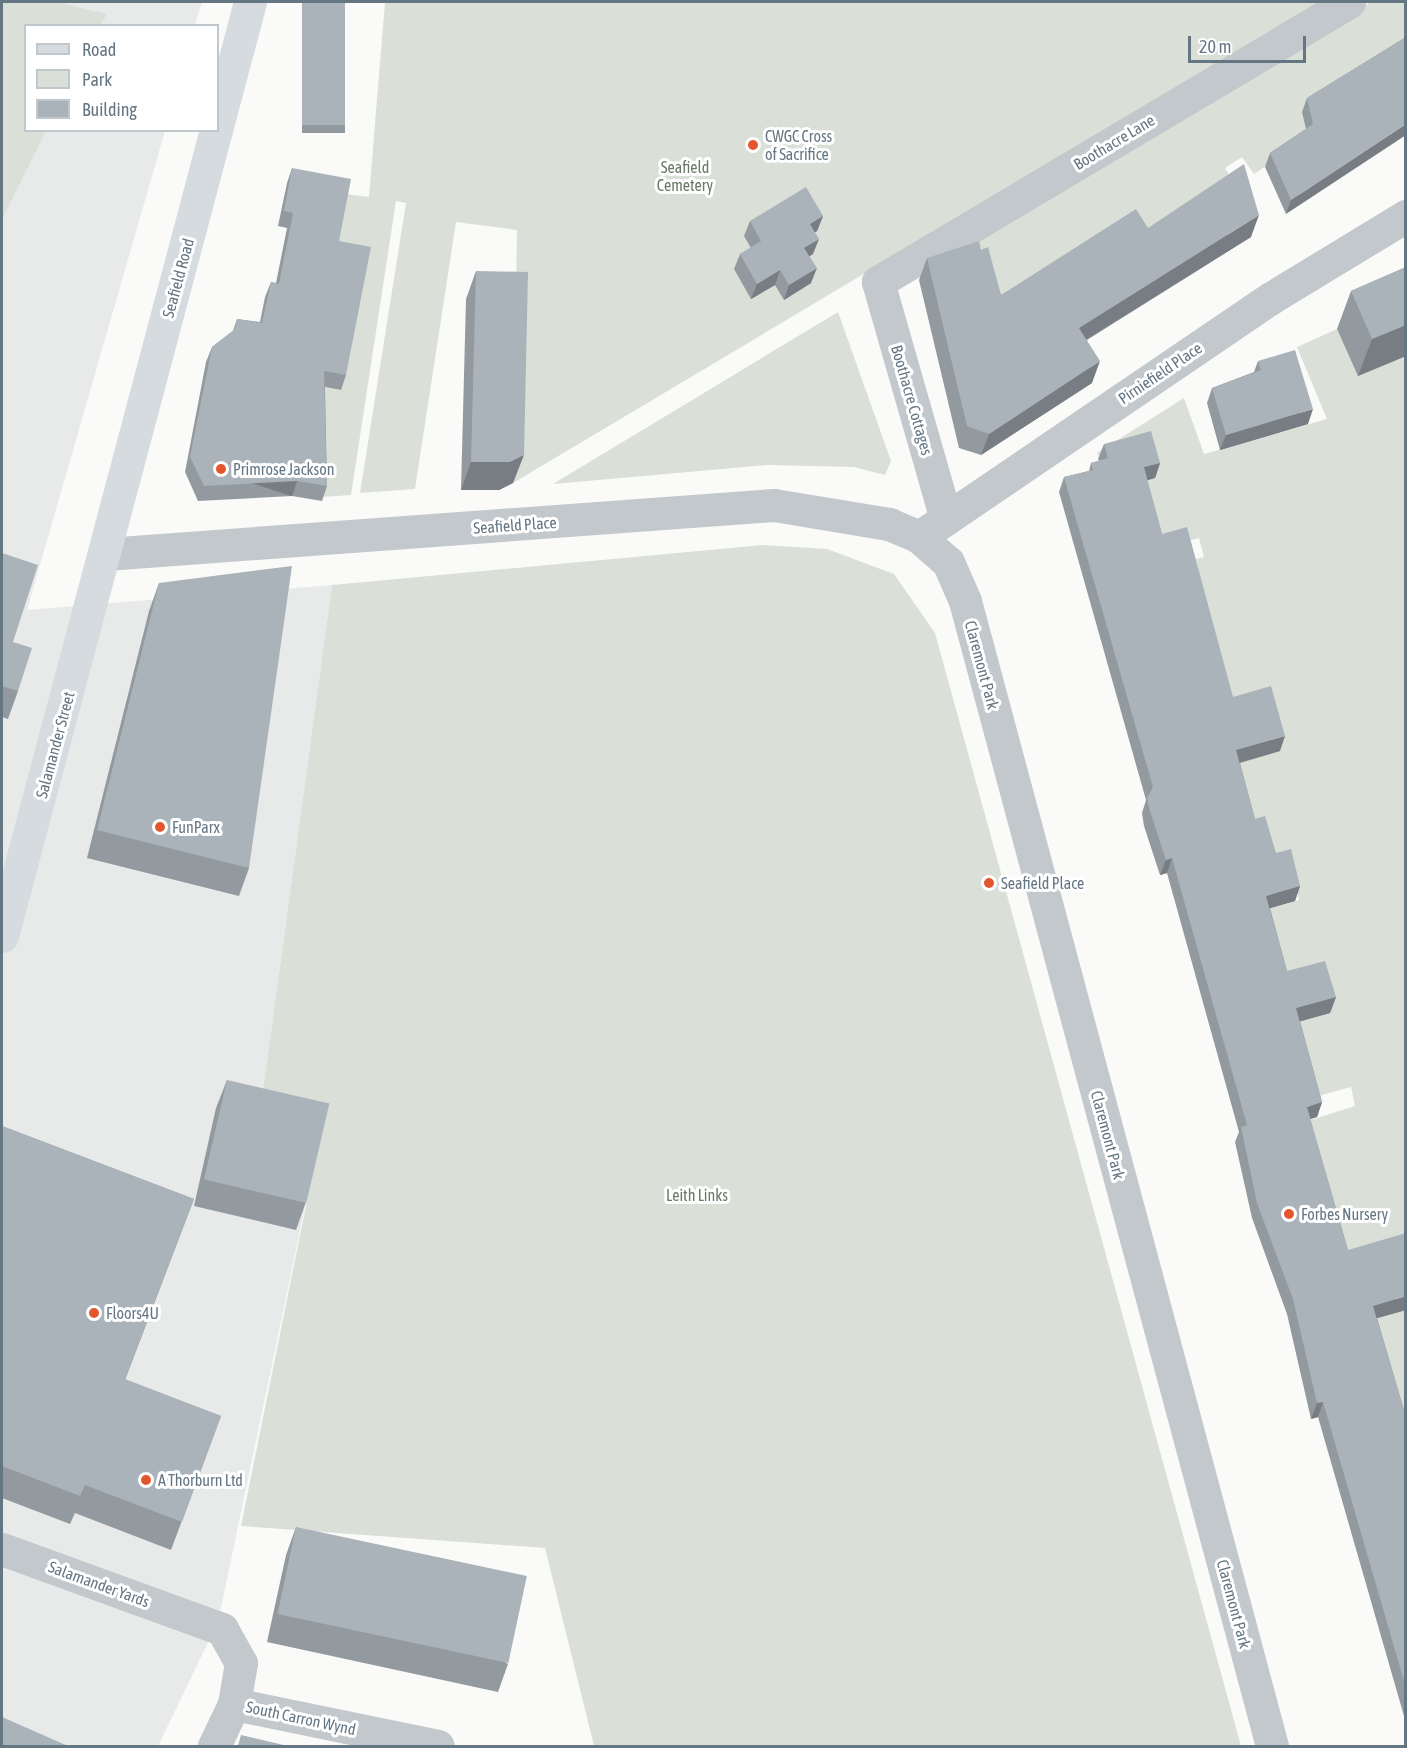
<!DOCTYPE html>
<style>
body{margin:0}
#map{position:relative;width:1407px;height:1748px;overflow:hidden;background:#fafaf8;font-family:"Asap Condensed",sans-serif}
div>[style]{position:absolute}
.built>*{inset:0;background:#e8e9e9}
.green>*{inset:0;background:#dadfd7}
.minor>*{height:33px;margin:-16.5px;padding:0 16.5px;transform-origin:16.5px;border-radius:16.5px;background:#c3c8cc}
.major>*{height:33px;margin:-16.5px;padding:0 16.5px;transform-origin:16.5px;border-radius:16.5px;background:#d6dbdf}
.wall>*{inset:0;background:#929a9f;transform-origin:0 0}
.shaded-wall>*{inset:0;background:#777d82;transform-origin:0 0}
.building>*{inset:0;background:#aab3b9;transform-origin:0 0}
.dots>*{width:16px;height:16px;translate:-50% -50%;box-sizing:border-box;border:3px solid #fff;border-radius:50%}
span{translate:-50% -50%;white-space:nowrap;text-align:center;line-height:1.15;-webkit-text-stroke:6px #fff;paint-order:stroke}
.poi-label{font-size:16px;color:#657683}
.left{translate:0 -50%;text-align:left}
.street-label{font-size:16px;color:#657683}
.park-label{font-size:16px;color:#687a64}
.frame{position:absolute;inset:0;border:3px solid #657683;pointer-events:none}
.legend{position:absolute;left:24px;top:24px;width:195px;height:108px;box-sizing:border-box;background:#fff;border:2px solid #c1c8cd;margin:0;padding:8px 10px;list-style:none;font-size:18px;color:#657683}
.legend li{display:flex;align-items:center;gap:12px;height:30px}
.legend b{width:30px;border:2px solid #c1c8cd}
.scale{position:absolute;left:1188px;top:36px;width:118px;height:27px;box-sizing:border-box;border:3px solid #657683;border-top:0;padding-left:8px;font-size:18px;line-height:21px;white-space:nowrap;color:#657683;-webkit-text-stroke:4px #fff;paint-order:stroke}
</style>
<div id="map">
<div class="built">
<i style="clip-path:polygon(2px 2px,202px 2px,195px 25px,26px 26px,26px 130px,165px 131px,27px 610px,332px 585px,260px 1113px,322px 1126px,218px 1622px,158px 1746px,2px 1746px)"></i>
</div>
<div class="green">
<i style="clip-path:polygon(2px 2px,55px 2px,107px 14px,100px 25px,26px 26px,26px 130px,46px 131px,2px 219px)"></i>
<i style="clip-path:polygon(385px 2px,1320px 2px,513px 483px,517px 230px,456px 222px,415px 489px,360px 493px,406px 203px,396px 201px,351px 495px,321px 497px,292px 381px,340px 390px,333px 256px,345px 194px,369px 197px)"></i>
<i style="clip-path:polygon(1371px 2px,1405px 2px,1405px 52px,1302px 112px,1316px 133px,1254px 174px,1242px 157px,1225px 168px,1236px 186px,1016px 376px,966px 243px)"></i>
<i style="clip-path:polygon(838px 312px,891px 461px,885px 475px,854px 467px,767px 465px,553px 484px)"></i>
<i style="clip-path:polygon(1337px 329px,1359px 376px,1405px 356px,1405px 1262px,1343px 1265px,1301px 1123px,1355px 1106px,1351px 1087px,1311px 1098px,1290px 1024px,1330px 1012px,1281px 987px,1261px 911px,1299px 900px,1295px 882px,1270px 868px,1193px 722px,1176px 574px,1198px 568px,1196px 559px,1204px 557px,1199px 538px,1157px 549px,1097px 453px,1184px 398px,1204px 454px,1327px 419px,1297px 347px)"></i>
<i style="clip-path:polygon(763px 545px,827px 549px,894px 574px,935px 633px,1241px 1746px,594px 1746px,545px 1548px,241px 1526px,322px 1127px,260px 1113px,332px 585px)"></i>
<i style="clip-path:polygon(1405px 1310px,1405px 1450px,1367px 1321px)"></i>
</div>
<div class="minor">
<i style="left:946px;top:519px;width:247px;rotate:-106deg"></i>
<i style="left:878px;top:282px;width:548px;rotate:-30.73deg"></i>
<i style="left:928px;top:531px;width:415px;rotate:-34.2deg"></i>
<i style="left:1271px;top:298px;width:158px;rotate:-31.3deg"></i>
<i style="left:106px;top:554px;width:670px;rotate:-4.2deg"></i>
<i style="left:774px;top:505px;width:117px;rotate:9.4deg"></i>
<i style="left:889px;top:524px;width:33px;rotate:23deg"></i>
<i style="left:919px;top:537px;width:38px;rotate:41deg"></i>
<i style="left:948px;top:562px;width:43px;rotate:66.4deg"></i>
<i style="left:965px;top:601px;width:1185px;rotate:74.99deg"></i>
<i style="left:2px;top:1549px;width:234px;rotate:20deg"></i>
<i style="left:222px;top:1629px;width:39px;rotate:61deg"></i>
<i style="left:241px;top:1663px;width:42px;rotate:99.7deg"></i>
<i style="left:234px;top:1704px;width:47px;rotate:115.5deg"></i>
<i style="left:234px;top:1704px;width:208px;rotate:11.6deg"></i>
</div>
<div class="major">
<i style="left:2px;top:936px;width:966px;rotate:-75.13deg"></i>
</div>
<div class="wall">
<i style="left:302px;top:2px;width:43px;height:131px"></i>
<i style="clip-path:polygon(1406px 37px,1286px 214px,1265px 167px,1270px 153px,1306px 129px,1302px 112px,1307px 98px)"></i>
<i style="clip-path:polygon(292px 168px,339px 241px,346px 375px,341px 390px,325px 387px,327px 486px,322px 501px,292px 496px,198px 501px,185px 472px,206px 362px,212px 347px,233px 331px,237px 319px,260px 322px,265px 297px,271px 282px,276px 283px,287px 228px,278px 226px,287px 183px)"></i>
<i style="clip-path:polygon(823px 216px,817px 231px,815px 232px,813px 254px,809px 256px,811px 283px,784px 300px,775px 285px,751px 299px,734px 269px,740px 254px,751px 248px,744px 236px,750px 221px)"></i>
<i style="clip-path:polygon(1148px 228px,1251px 237px,1087px 340px,1092px 383px,981px 455px,959px 448px,919px 280px,927px 258px,981px 250px,1001px 295px)"></i>
<i style="clip-path:polygon(1406px 267px,1406px 356px,1358px 376px,1337px 329px,1351px 291px)"></i>
<i style="clip-path:polygon(476px 271px,513px 483px,499px 490px,461px 490px,466px 299px)"></i>
<i style="clip-path:polygon(1258px 361px,1308px 424px,1220px 450px,1207px 403px,1212px 388px,1254px 372px)"></i>
<i style="clip-path:polygon(1104px 444px,1160px 463px,1155px 478px,1147px 480px,1162px 534px,1233px 697px,1280px 751px,1240px 763px,1255px 819px,1276px 853px,1300px 886px,1295px 901px,1270px 908px,1287px 971px,1336px 997px,1330px 1013px,1300px 1021px,1322px 1102px,1317px 1117px,1310px 1119px,1348px 1250px,1406px 1310px,1377px 1318px,1406px 1417px,1406px 1723px,1318px 1417px,1311px 1419px,1287px 1314px,1252px 1218px,1235px 1142px,1239px 1132px,1167px 873px,1160px 875px,1144px 826px,1142px 813px,1146px 800px,1059px 492px,1064px 477px,1089px 471px,1091px 463px,1099px 461px,1098px 459px)"></i>
<i style="clip-path:polygon(2px 553px,13px 642px,18px 691px,8px 719px,2px 717px)"></i>
<i style="clip-path:polygon(159px 583px,249px 868px,239px 896px,87px 858px,149px 611px)"></i>
<i style="clip-path:polygon(227px 1080px,306px 1202px,296px 1230px,194px 1206px,216px 1108px)"></i>
<i style="clip-path:polygon(2px 1126px,194px 1199px,125px 1380px,221px 1416px,171px 1550px,75px 1513px,70px 1524px,2px 1498px)"></i>
<i style="clip-path:polygon(296px 1527px,508px 1664px,498px 1692px,267px 1642px,286px 1555px)"></i>
</div>
<div class="shaded-wall">
<i style="clip-path:polygon(1406px 124px,1406px 135px,1286px 214px,1291px 200px)"></i>
<i style="clip-path:polygon(1259px 215px,1251px 237px,1071px 349px,1079px 328px)"></i>
<i style="clip-path:polygon(823px 216px,817px 231px,805px 239px,810px 224px)"></i>
<i style="clip-path:polygon(819px 239px,813px 254px,799px 263px,804px 248px)"></i>
<i style="clip-path:polygon(817px 268px,811px 283px,784px 300px,789px 285px)"></i>
<i style="clip-path:polygon(780px 270px,775px 285px,751px 299px,757px 284px)"></i>
<i style="clip-path:polygon(1406px 325px,1406px 356px,1358px 376px,1372px 339px)"></i>
<i style="clip-path:polygon(1100px 361px,1092px 383px,981px 455px,989px 434px)"></i>
<i style="clip-path:polygon(1313px 409px,1308px 424px,1220px 450px,1226px 435px)"></i>
<i style="clip-path:polygon(524px 455px,513px 483px,499px 490px,461px 490px,471px 462px)"></i>
<i style="clip-path:polygon(1160px 463px,1155px 478px,1138px 483px,1144px 467px)"></i>
<i style="left:297px;top:481px;width:16px;height:93px;rotate:108deg"></i>
<i style="clip-path:polygon(1285px 736px,1280px 751px,1231px 765px,1236px 750px)"></i>
<i style="clip-path:polygon(1172px 858px,1167px 873px,1160px 875px,1166px 860px)"></i>
<i style="clip-path:polygon(1300px 886px,1295px 901px,1261px 911px,1266px 896px)"></i>
<i style="clip-path:polygon(1336px 997px,1330px 1013px,1291px 1024px,1296px 1008px)"></i>
<i style="clip-path:polygon(1322px 1102px,1317px 1117px,1301px 1122px,1307px 1107px)"></i>
<i style="clip-path:polygon(1406px 1296px,1406px 1310px,1367px 1321px,1373px 1306px)"></i>
<i style="clip-path:polygon(1323px 1402px,1318px 1417px,1311px 1419px,1317px 1403px)"></i>
</div>
<div class="building">
<i style="left:302px;top:2px;width:43px;height:123px"></i>
<i style="clip-path:polygon(1406px 37px,1406px 124px,1291px 200px,1270px 153px,1313px 124px,1307px 98px)"></i>
<i style="clip-path:polygon(1244px 164px,1259px 215px,1079px 328px,1100px 361px,989px 434px,967px 426px,927px 258px,979px 241px,981px 250px,988px 247px,1001px 295px,1136px 209px,1148px 228px)"></i>
<i style="clip-path:polygon(292px 168px,351px 179px,339px 241px,371px 247px,346px 375px,324px 371px,327px 486px,297px 481px,204px 486px,190px 457px,212px 347px,235px 329px,237px 319px,262px 323px,271px 282px,279px 284px,293px 213px,284px 211px)"></i>
<i style="clip-path:polygon(806px 187px,823px 216px,810px 224px,819px 239px,804px 248px,817px 268px,789px 285px,780px 270px,757px 284px,740px 254px,761px 241px,750px 221px)"></i>
<i style="clip-path:polygon(1406px 267px,1406px 325px,1372px 339px,1351px 291px)"></i>
<i style="clip-path:polygon(476px 271px,528px 272px,524px 455px,510px 462px,471px 462px)"></i>
<i style="clip-path:polygon(1295px 350px,1313px 409px,1226px 435px,1212px 388px,1261px 370px,1258px 361px)"></i>
<i style="clip-path:polygon(1151px 431px,1160px 463px,1144px 467px,1162px 534px,1187px 527px,1233px 697px,1271px 686px,1285px 736px,1236px 750px,1255px 819px,1265px 816px,1276px 853px,1291px 849px,1300px 886px,1266px 896px,1287px 971px,1325px 961px,1336px 997px,1296px 1008px,1322px 1102px,1307px 1107px,1348px 1250px,1406px 1233px,1406px 1296px,1373px 1306px,1406px 1417px,1406px 1688px,1323px 1402px,1317px 1403px,1293px 1299px,1257px 1203px,1241px 1127px,1247px 1125px,1172px 858px,1166px 860px,1150px 811px,1147px 798px,1153px 787px,1064px 477px,1093px 470px,1091px 463px,1108px 458px,1104px 444px)"></i>
<i style="clip-path:polygon(2px 553px,38px 565px,13px 642px,32px 648px,18px 691px,2px 686px)"></i>
<i style="clip-path:polygon(292px 566px,249px 868px,97px 830px,159px 583px)"></i>
<i style="left:227px;top:1080px;width:105px;height:102px;rotate:13deg"></i>
<i style="clip-path:polygon(2px 1126px,194px 1199px,125px 1379px,221px 1416px,182px 1522px,85px 1485px,80px 1496px,2px 1466px)"></i>
<i style="left:296px;top:1527px;width:236px;height:89px;rotate:12deg"></i>
<i style="clip-path:polygon(2px 1717px,68px 1746px,2px 1746px)"></i>
<i style="clip-path:polygon(241px 1735px,288px 1746px,238px 1746px)"></i>
</div>
<div class="dots">
<i style="left:753px;top:145px;background:#e4572e"></i>
<i style="left:221px;top:469px;background:#e4572e"></i>
<i style="left:160px;top:827px;background:#e4572e"></i>
<i style="left:989px;top:883px;background:#e4572e"></i>
<i style="left:1289px;top:1214px;background:#e4572e"></i>
<i style="left:94px;top:1313px;background:#e4572e"></i>
<i style="left:146px;top:1480px;background:#e4572e"></i>
</div>
<div class="poi-label">
<span class="left" style="left:765px;top:145px">CWGC Cross<br>of Sacrifice</span>
<span class="left" style="left:233px;top:469px">Primrose Jackson</span>
<span class="left" style="left:172px;top:827px">FunParx</span>
<span class="left" style="left:1001px;top:883px">Seafield Place</span>
<span class="left" style="left:1301px;top:1214px">Forbes Nursery</span>
<span class="left" style="left:106px;top:1313px">Floors4U</span>
<span class="left" style="left:158px;top:1480px">A Thorburn Ltd</span>
</div>
<div class="street-label">
<span style="left:1114px;top:142px;rotate:-31deg">Boothacre Lane</span>
<span style="left:178px;top:278px;rotate:-75deg">Seafield Road</span>
<span style="left:1160px;top:373px;rotate:-34deg">Pirniefield Place</span>
<span style="left:912px;top:400px;rotate:74deg">Boothacre Cottages</span>
<span style="left:515px;top:525px;rotate:-4deg">Seafield Place</span>
<span style="left:982px;top:665px;rotate:75deg">Claremont Park</span>
<span style="left:55px;top:745px;rotate:-75deg">Salamander Street</span>
<span style="left:1108px;top:1135px;rotate:75deg">Claremont Park</span>
<span style="left:99px;top:1584px;rotate:20deg">Salamander Yards</span>
<span style="left:1234px;top:1604px;rotate:75deg">Claremont Park</span>
<span style="left:301px;top:1718px;rotate:12deg">South Carron Wynd</span>
</div>
<div class="park-label">
<span style="left:685px;top:176px">Seafield<br>Cemetery</span>
<span style="left:697px;top:1195px">Leith Links</span>
</div>
<div class="frame"></div>
<ul class="legend">
<li><b style="height:8px;background:#d6dbdf"></b>Road</li>
<li><b style="height:16px;background:#dadfd7"></b>Park</li>
<li><b style="height:16px;background:#aab3b9"></b>Building</li>
</ul>
<div class="scale">20 m</div>
</div>
